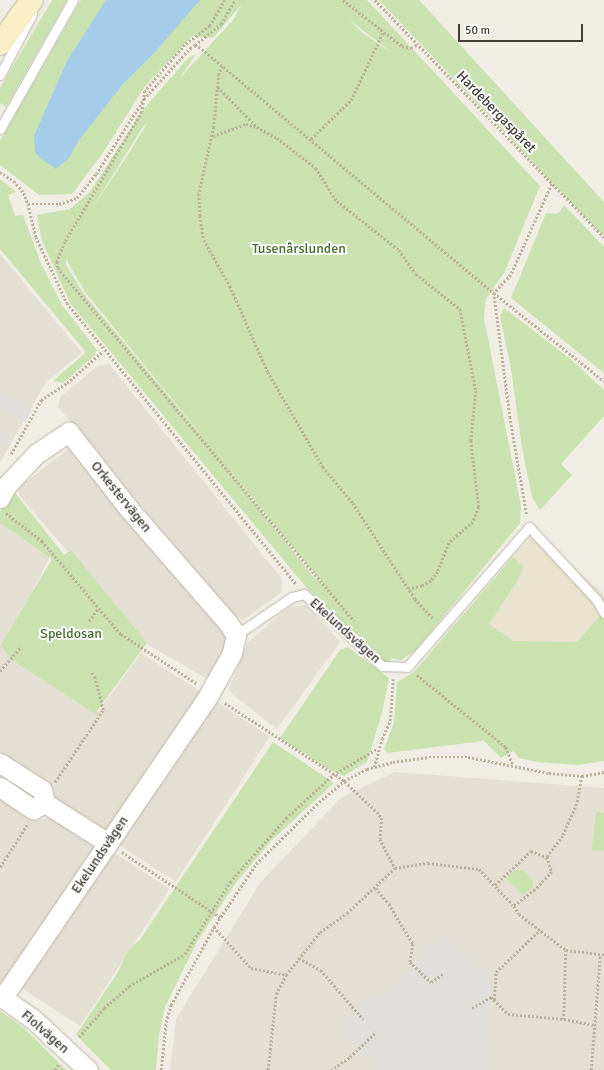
<!DOCTYPE html>
<meta charset="utf-8">
<style>
body{margin:0}
#map{position:relative;width:604px;height:1070px;overflow:hidden;background:#f0ede4;font-family:Signika,sans-serif}
div>[style]{position:absolute}
.residential>*{inset:0;background:#e4dfd3;transform-origin:0 0}
.education>*{inset:0;background:#e8e2cf}
.green>*{inset:0;background:#cae2b0}
.parking>*{inset:0;background:#e1dfdc}
.water>*{inset:0;background:#a5cce9}
.path>*{height:2.5px;margin-top:-1.25px;transform-origin:0;background:repeating-linear-gradient(90deg,#bbb09a 0 2px,transparent 0 4px)}
.roads{filter:drop-shadow(0 0 1px #beb8ab) drop-shadow(0 0 1px #beb8ab)}
.service>*{height:9px;margin:-4.5px;padding:0 4.5px;transform-origin:4.5px;border-radius:4.5px;background:#fff}
.minor>*{height:19px;margin:-9.5px;padding:0 9.5px;transform-origin:9.5px;border-radius:9.5px;background:#fff}
.secondary>*{height:22px;margin:-11px;padding:0 11px;transform-origin:11px;border-radius:11px;background:#f9eec5}
span{translate:-50% -50%;white-space:nowrap;text-align:center;line-height:1.15;-webkit-text-stroke:4px #fff;paint-order:stroke}
.street-label{font-size:14px;color:#423d35}
.park-label{font-size:14px;color:#456e2e}
.scale{position:absolute;left:458px;top:24px;width:125px;height:18px;box-sizing:border-box;border:2px solid #423d35;border-top:0;padding-left:5px;font-size:12px;line-height:14px;white-space:nowrap;color:#423d35;-webkit-text-stroke:3px #fff;paint-order:stroke}
</style>
<div id="map">
<div class="residential">
<i style="clip-path:polygon(0 254px,82px 353px,47px 381px,0 462px)"></i>
<i style="clip-path:polygon(109px 364px,282px 579px,282px 592px,243px 620px,231px 614px,58px 407px,61px 396px,98px 366px)"></i>
<i style="clip-path:polygon(70px 448px,225px 631px,230px 642px,213px 672px,206px 678px,148px 645px,19px 495px,19px 487px)"></i>
<i style="clip-path:polygon(0 520px,51px 555px,5px 646px,97px 713px,141px 653px,204px 694px,106px 836px,59px 806px,48px 785px,0 752px)"></i>
<i style="clip-path:polygon(308px 605px,340px 642px,277px 729px,233px 695px,229px 688px,248px 642px,289px 607px)"></i>
<i style="left:212px;top:699px;width:69px;height:173px;rotate:33deg"></i>
<i style="clip-path:polygon(395px 772px,604px 788px,604px 1070px,170px 1070px,176px 1019px,260px 883px,341px 798px)"></i>
<i style="clip-path:polygon(0 795px,36px 820px,58px 816px,94px 844px,90px 861px,0 986px)"></i>
<i style="left:110px;top:850px;width:71px;height:164px;rotate:33deg"></i>
</div>
<div class="education">
<i style="clip-path:polygon(534px 533px,604px 594px,604px 645px,585px 632px,500px 741px,414px 672px)"></i>
</div>
<div class="green">
<i style="clip-path:polygon(52px 0,67px 0,6px 107px,0 103px,0 88px)"></i>
<i style="clip-path:polygon(evenodd,81px 0,367px 0,540px 186px,505px 271px,486px 299px,484px 318px,521px 506px,520px 523px,415px 651px,401px 660px,391px 658px,390px 664px,383px 663px,305px 586px,70px 303px,42px 241px,37px 215px,70px 209px,90px 192px,141px 112px,188px 58px,196px 54px,179px 79px,233px 20px,242px 4px,213px 38px,192px 36px,145px 86px,102px 154px,72px 194px,39px 195px,0 165px,0 141px,81px 0,349px 20px,391px 52px,392px 53px,363px 33px,349px 20px,81px 0,149px 120px,127px 156px,90px 212px,141px 130px,149px 120px,81px 0,66px 259px,85px 292px,215px 452px,84px 294px,66px 265px,66px 259px,81px 0,220px 459px,329px 591px,312px 575px,220px 459px)"></i>
<i style="clip-path:polygon(379px 0,419px 0,604px 202px,604px 237px)"></i>
<i style="clip-path:polygon(0 179px,16px 192px,8px 195px,15px 216px,23px 215px,40px 261px,62px 305px,97px 350px,94px 356px,63px 383px,53px 381px,86px 352px,0 249px)"></i>
<i style="clip-path:polygon(564px 205px,604px 247px,604px 373px,511px 298px,546px 213px,558px 214px)"></i>
<i style="clip-path:polygon(504px 308px,573px 361px,604px 390px,604px 416px,561px 464px,572px 475px,540px 510px,532px 497px,522px 448px,511px 369px,500px 316px)"></i>
<i style="clip-path:polygon(12px 489px,64px 555px,71px 550px,147px 643px,97px 711px,100px 717px,12px 660px,1px 645px,52px 559px,0 523px,0 512px)"></i>
<i style="clip-path:polygon(513px 557px,523px 567px,518px 580px,489px 624px,513px 641px,577px 642px,604px 611px,604px 761px,578px 765px,537px 762px,519px 758px,513px 751px,501px 758px,484px 741px,387px 753px,384px 749px,394px 723px,397px 682px,414px 672px)"></i>
<i style="clip-path:polygon(348px 647px,389px 678px,382px 713px,367px 762px,344px 776px,330px 770px,280px 738px,340px 650px)"></i>
<i style="clip-path:polygon(273px 742px,334px 783px,272px 840px,235px 884px,197px 942px,165px 1007px,159px 1035px,156px 1070px,111px 1070px,76px 1035px,118px 972px,125px 956px,134px 944px,139px 941px)"></i>
<i style="clip-path:polygon(596px 812px,604px 813px,604px 851px,592px 850px)"></i>
<i style="clip-path:polygon(516px 870px,523px 870px,533px 881px,533px 887px,523px 895px,506px 878px)"></i>
<i style="clip-path:polygon(0 1011px,24px 1028px,66px 1070px,0 1070px)"></i>
</div>
<div class="parking">
<i style="clip-path:polygon(0 393px,32px 411px,25px 422px,0 408px)"></i>
<i style="clip-path:polygon(0 430px,13px 437px,7px 447px,0 443px)"></i>
<i style="clip-path:polygon(443px 934px,494px 983px,490px 1012px,489px 1070px,381px 1070px,339px 1027px,372px 991px,381px 998px)"></i>
</div>
<div class="water">
<i style="clip-path:polygon(106px 0,200px 0,156px 51px,123px 84px,79px 140px,69px 158px,56px 169px,39px 157px,35px 152px,34px 136px,67px 61px)"></i>
</div>
<div class="path">
<i style="left:225px;top:0;width:30px;rotate:120deg"></i>
<i style="left:210px;top:26px;width:31px;rotate:143deg"></i>
<i style="left:185px;top:45px;width:61px;rotate:131deg"></i>
<i style="left:145px;top:91px;width:21px;rotate:98deg"></i>
<i style="left:142px;top:112px;width:151px;rotate:120.6deg"></i>
<i style="left:65px;top:242px;width:22px;rotate:112deg"></i>
<i style="left:57px;top:262px;width:6px;rotate:81deg"></i>
<i style="left:58px;top:268px;width:461px;rotate:50deg"></i>
<i style="left:343px;top:0;width:75px;rotate:37.9deg"></i>
<i style="left:402px;top:46px;width:9px;rotate:13deg"></i>
<i style="left:411px;top:48px;width:8px;rotate:-30deg"></i>
<i style="left:375px;top:0;width:330px;rotate:46deg"></i>
<i style="left:195px;top:45px;width:33px;rotate:-39deg"></i>
<i style="left:221px;top:24px;width:28px;rotate:-60deg"></i>
<i style="left:223px;top:66px;width:9px;rotate:117deg"></i>
<i style="left:219px;top:74px;width:53px;rotate:95.4deg"></i>
<i style="left:214px;top:127px;width:69px;rotate:102.6deg"></i>
<i style="left:199px;top:194px;width:22px;rotate:87deg"></i>
<i style="left:200px;top:216px;width:24px;rotate:81deg"></i>
<i style="left:204px;top:240px;width:53px;rotate:60.5deg"></i>
<i style="left:230px;top:286px;width:94px;rotate:66.2deg"></i>
<i style="left:268px;top:372px;width:110px;rotate:59.9deg"></i>
<i style="left:323px;top:467px;width:47px;rotate:50.2deg"></i>
<i style="left:353px;top:503px;width:114px;rotate:57.1deg"></i>
<i style="left:415px;top:599px;width:26px;rotate:47deg"></i>
<i style="left:218px;top:87px;width:56px;rotate:45.7deg"></i>
<i style="left:257px;top:127px;width:23px;rotate:29deg"></i>
<i style="left:277px;top:138px;width:49px;rotate:37.6deg"></i>
<i style="left:316px;top:168px;width:39px;rotate:58deg"></i>
<i style="left:337px;top:201px;width:79px;rotate:38.3deg"></i>
<i style="left:399px;top:250px;width:29px;rotate:55deg"></i>
<i style="left:416px;top:274px;width:56px;rotate:38.5deg"></i>
<i style="left:460px;top:309px;width:84px;rotate:79deg"></i>
<i style="left:476px;top:391px;width:50px;rotate:95.7deg"></i>
<i style="left:471px;top:441px;width:66px;rotate:83.1deg"></i>
<i style="left:479px;top:507px;width:16px;rotate:112deg"></i>
<i style="left:473px;top:522px;width:32px;rotate:139deg"></i>
<i style="left:449px;top:543px;width:31px;rotate:111deg"></i>
<i style="left:438px;top:572px;width:11px;rotate:128deg"></i>
<i style="left:431px;top:581px;width:10px;rotate:151deg"></i>
<i style="left:422px;top:586px;width:14px;rotate:168deg"></i>
<i style="left:213px;top:136px;width:35px;rotate:-20deg"></i>
<i style="left:246px;top:124px;width:10px;rotate:17deg"></i>
<i style="left:311px;top:139px;width:56px;rotate:-44.3deg"></i>
<i style="left:351px;top:100px;width:75px;rotate:-64.8deg"></i>
<i style="left:0;top:172px;width:17px;rotate:33deg"></i>
<i style="left:14px;top:181px;width:16px;rotate:50deg"></i>
<i style="left:24px;top:193px;width:12px;rotate:70deg"></i>
<i style="left:28px;top:204px;width:31px"></i>
<i style="left:59px;top:204px;width:19px;rotate:-18deg"></i>
<i style="left:77px;top:198px;width:31px;rotate:-52deg"></i>
<i style="left:96px;top:174px;width:89px;rotate:-57.4deg"></i>
<i style="left:144px;top:99px;width:69px;rotate:-48deg"></i>
<i style="left:190px;top:48px;width:6px;rotate:-31deg"></i>
<i style="left:195px;top:45px;width:8px;rotate:30deg"></i>
<i style="left:202px;top:49px;width:381px;rotate:39.9deg"></i>
<i style="left:494px;top:293px;width:125px;rotate:82.6deg"></i>
<i style="left:510px;top:417px;width:99px;rotate:80.2deg"></i>
<i style="left:552px;top:184px;width:100px;rotate:114.3deg"></i>
<i style="left:511px;top:275px;width:25px;rotate:133deg"></i>
<i style="left:494px;top:293px;width:141px;rotate:38.7deg"></i>
<i style="left:28px;top:204px;width:34px;rotate:76deg"></i>
<i style="left:36px;top:237px;width:73px;rotate:64.8deg"></i>
<i style="left:67px;top:303px;width:362px;rotate:50.8deg"></i>
<i style="left:11px;top:454px;width:62px;rotate:-60.9deg"></i>
<i style="left:41px;top:400px;width:31px;rotate:-33deg"></i>
<i style="left:67px;top:383px;width:48px;rotate:-41.6deg"></i>
<i style="left:6px;top:513px;width:46px;rotate:37.9deg"></i>
<i style="left:42px;top:541px;width:122px;rotate:49.7deg"></i>
<i style="left:121px;top:634px;width:90px;rotate:33.2deg"></i>
<i style="left:89px;top:621px;width:16px;rotate:-55deg"></i>
<i style="left:0;top:671px;width:32px;rotate:-49deg"></i>
<i style="left:417px;top:675px;width:114px;rotate:39deg"></i>
<i style="left:506px;top:747px;width:19px;rotate:69deg"></i>
<i style="left:225px;top:703px;width:140px;rotate:33deg"></i>
<i style="left:342px;top:779px;width:48px;rotate:43.3deg"></i>
<i style="left:377px;top:812px;width:8px;rotate:50deg"></i>
<i style="left:382px;top:818px;width:21px;rotate:95deg"></i>
<i style="left:380px;top:839px;width:33px;rotate:63deg"></i>
<i style="left:374px;top:767px;width:29px;rotate:-74deg"></i>
<i style="left:382px;top:739px;width:20px;rotate:-66deg"></i>
<i style="left:390px;top:721px;width:42px;rotate:-85.9deg"></i>
<i style="left:582px;top:776px;width:28px;rotate:100deg"></i>
<i style="left:577px;top:804px;width:35px;rotate:114deg"></i>
<i style="left:563px;top:836px;width:26px;rotate:127deg"></i>
<i style="left:547px;top:857px;width:16px;rotate:72deg"></i>
<i style="left:552px;top:872px;width:25px;rotate:133deg"></i>
<i style="left:535px;top:890px;width:26px;rotate:143deg"></i>
<i style="left:514px;top:906px;width:9px;rotate:58deg"></i>
<i style="left:519px;top:914px;width:59px;rotate:37.5deg"></i>
<i style="left:566px;top:950px;width:38px;rotate:7deg"></i>
<i style="left:55px;top:782px;width:87px;rotate:-56.3deg"></i>
<i style="left:103px;top:710px;width:33px;rotate:-104deg"></i>
<i style="left:95px;top:678px;width:8px;rotate:-120deg"></i>
<i style="left:122px;top:852px;width:118px;rotate:33.6deg"></i>
<i style="left:0;top:867px;width:50px;rotate:-57.3deg"></i>
<i style="left:495px;top:885px;width:50px;rotate:-43.4deg"></i>
<i style="left:531px;top:851px;width:17px;rotate:21deg"></i>
<i style="left:376px;top:888px;width:21px;rotate:51deg"></i>
<i style="left:389px;top:904px;width:47px;rotate:59deg"></i>
<i style="left:413px;top:944px;width:18px;rotate:99deg"></i>
<i style="left:410px;top:962px;width:29px;rotate:44deg"></i>
<i style="left:431px;top:982px;width:14px;rotate:-34deg"></i>
<i style="left:214px;top:927px;width:55px;rotate:47.9deg"></i>
<i style="left:251px;top:968px;width:36px;rotate:11deg"></i>
<i style="left:566px;top:950px;width:69px;rotate:91.7deg"></i>
<i style="left:564px;top:1019px;width:31px;rotate:11deg"></i>
<i style="left:299px;top:958px;width:25px;rotate:29deg"></i>
<i style="left:321px;top:970px;width:65px;rotate:49.4deg"></i>
<i style="left:494px;top:1000px;width:28px;rotate:-86deg"></i>
<i style="left:496px;top:972px;width:61px;rotate:-43.7deg"></i>
<i style="left:472px;top:1008px;width:22px;rotate:-30deg"></i>
<i style="left:491px;top:997px;width:24px;rotate:45deg"></i>
<i style="left:508px;top:1014px;width:56px;rotate:5.1deg"></i>
<i style="left:79px;top:1037px;width:38px;rotate:-49deg"></i>
<i style="left:104px;top:1008px;width:33px;rotate:-41deg"></i>
<i style="left:129px;top:986px;width:64px;rotate:-29.7deg"></i>
<i style="left:185px;top:954px;width:85px;rotate:-58deg"></i>
<i style="left:230px;top:882px;width:85px;rotate:-48.8deg"></i>
<i style="left:286px;top:818px;width:64px;rotate:-42.5deg"></i>
<i style="left:333px;top:775px;width:52px;rotate:-31deg"></i>
<i style="left:55px;top:1070px;width:6px;rotate:-59deg"></i>
<i style="left:161px;top:1070px;width:48px;rotate:-84.1deg"></i>
<i style="left:166px;top:1022px;width:18px;rotate:-74deg"></i>
<i style="left:171px;top:1005px;width:89px;rotate:-61.1deg"></i>
<i style="left:214px;top:927px;width:76px;rotate:-56.3deg"></i>
<i style="left:256px;top:864px;width:88px;rotate:-44.5deg"></i>
<i style="left:319px;top:802px;width:33px;rotate:-40deg"></i>
<i style="left:344px;top:781px;width:26px;rotate:-28deg"></i>
<i style="left:367px;top:769px;width:27px;rotate:-15deg"></i>
<i style="left:393px;top:762px;width:36px;rotate:-8deg"></i>
<i style="left:429px;top:757px;width:39px"></i>
<i style="left:468px;top:757px;width:83px;rotate:11.2deg"></i>
<i style="left:549px;top:773px;width:33px;rotate:5deg"></i>
<i style="left:582px;top:776px;width:22px;rotate:-10deg"></i>
<i style="left:268px;top:1070px;width:76px;rotate:-84deg"></i>
<i style="left:276px;top:994px;width:21px;rotate:-62deg"></i>
<i style="left:286px;top:975px;width:55px;rotate:-51.7deg"></i>
<i style="left:320px;top:932px;width:33px;rotate:-35deg"></i>
<i style="left:347px;top:913px;width:66px;rotate:-43.2deg"></i>
<i style="left:395px;top:868px;width:33px;rotate:-9deg"></i>
<i style="left:428px;top:863px;width:51px;rotate:6.7deg"></i>
<i style="left:479px;top:869px;width:51px;rotate:46.6deg"></i>
<i style="left:331px;top:1070px;width:23px;rotate:-34deg"></i>
<i style="left:350px;top:1057px;width:36px;rotate:-44deg"></i>
<i style="left:591px;top:1070px;width:115px;rotate:-85.5deg"></i>
</div>
<div class="roads">
<div class="service">
<i style="left:0;top:75px;width:69px;rotate:-62.3deg"></i>
<i style="left:0;top:129px;width:148px;rotate:-60.5deg"></i>
<i style="left:236px;top:635px;width:68px;rotate:-34.2deg"></i>
<i style="left:292px;top:597px;width:12px;rotate:-14deg"></i>
<i style="left:304px;top:594px;width:106px;rotate:42.7deg"></i>
<i style="left:382px;top:666px;width:25px;rotate:2deg"></i>
<i style="left:407px;top:667px;width:186px;rotate:-48.9deg"></i>
<i style="left:529px;top:527px;width:98px;rotate:47.1deg"></i>
<i style="left:596px;top:599px;width:16px;rotate:60deg"></i>
</div>
<div class="minor">
<i style="left:0;top:498px;width:15px;rotate:-62deg"></i>
<i style="left:7px;top:485px;width:42px;rotate:-46.9deg"></i>
<i style="left:36px;top:454px;width:40px;rotate:-34deg"></i>
<i style="left:69px;top:432px;width:98px;rotate:52.1deg"></i>
<i style="left:129px;top:509px;width:151px;rotate:49deg"></i>
<i style="left:228px;top:623px;width:14px;rotate:56deg"></i>
<i style="left:236px;top:635px;width:18px;rotate:103deg"></i>
<i style="left:232px;top:653px;width:51px;rotate:119.1deg"></i>
<i style="left:207px;top:698px;width:363px;rotate:124.3deg"></i>
<i style="left:0;top:763px;width:50px;rotate:32.7deg"></i>
<i style="left:42px;top:790px;width:13px;rotate:77deg"></i>
<i style="left:45px;top:803px;width:75px;rotate:32.4deg"></i>
<i style="left:0;top:787px;width:40px;rotate:34deg"></i>
<i style="left:33px;top:809px;width:13px;rotate:-27deg"></i>
<i style="left:0;top:996px;width:40px;rotate:34.9deg"></i>
<i style="left:33px;top:1019px;width:75px;rotate:42.8deg"></i>
</div>
<div class="secondary">
<i style="left:0;top:44px;width:54px;rotate:-54deg"></i>
</div>
</div>
<div class="street-label">
<span style="left:496px;top:112px;rotate:46deg">Hardebergaspåret</span>
<span style="left:121px;top:497px;rotate:51deg">Orkestervägen</span>
<span style="left:345px;top:631px;rotate:42deg">Ekelundsvägen</span>
<span style="left:100px;top:855px;rotate:-56deg">Ekelundsvägen</span>
<span style="left:45px;top:1032px;rotate:41deg">Fiolvägen</span>
</div>
<div class="park-label">
<span style="left:299px;top:249px">Tusenårslunden</span>
<span style="left:71px;top:634px">Speldosan</span>
</div>
<div class="scale">50 m</div>
</div>
